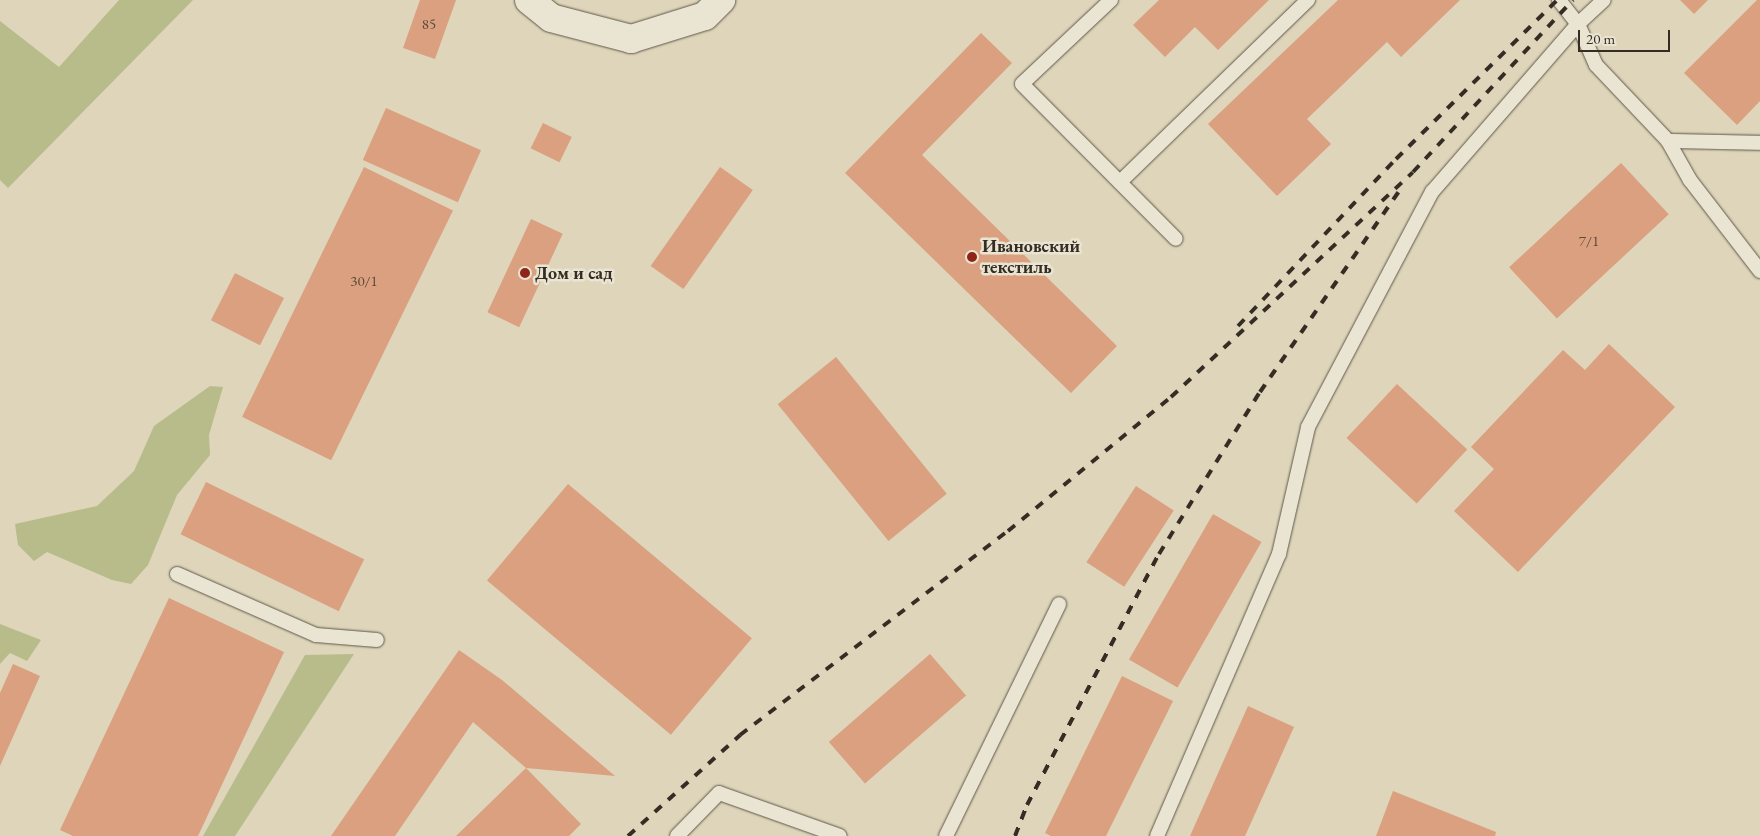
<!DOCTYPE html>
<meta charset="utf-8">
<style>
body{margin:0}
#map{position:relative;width:1760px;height:836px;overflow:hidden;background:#ded5ba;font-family:"EB Garamond",serif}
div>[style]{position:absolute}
.green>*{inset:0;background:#b8bc8b}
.building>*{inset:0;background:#daa07f;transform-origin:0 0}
.roads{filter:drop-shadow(0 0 1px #5f5749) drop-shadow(0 0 1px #5f5749)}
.lane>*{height:14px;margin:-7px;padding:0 7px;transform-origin:7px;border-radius:7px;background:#eae4d2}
.secondary>*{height:28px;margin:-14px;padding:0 14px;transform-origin:14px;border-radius:14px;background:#eae4d2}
.rail>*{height:4px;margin-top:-2px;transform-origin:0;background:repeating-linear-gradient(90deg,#352d23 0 9px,transparent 0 18px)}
.dots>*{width:14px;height:14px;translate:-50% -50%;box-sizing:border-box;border:2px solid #eae4d2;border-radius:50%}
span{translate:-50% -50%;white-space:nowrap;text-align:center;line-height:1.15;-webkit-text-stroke:5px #eae4d2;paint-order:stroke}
.number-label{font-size:15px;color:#5e4a3a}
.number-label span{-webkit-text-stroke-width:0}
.poi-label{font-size:18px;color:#352d23;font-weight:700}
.left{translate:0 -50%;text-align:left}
.scale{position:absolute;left:1578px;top:30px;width:92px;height:22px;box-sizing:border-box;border:2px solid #352d23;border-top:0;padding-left:6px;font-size:15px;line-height:18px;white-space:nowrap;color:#352d23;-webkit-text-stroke:4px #eae4d2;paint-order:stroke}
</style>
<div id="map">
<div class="green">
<i style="clip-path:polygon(119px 0,193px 0,8px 188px,0 180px,0 21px,59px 67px)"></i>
<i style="clip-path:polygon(210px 386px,223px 387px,209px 435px,210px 455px,177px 495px,148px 565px,131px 584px,112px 580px,47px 552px,34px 561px,18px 545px,15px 524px,97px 506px,134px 471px,154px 426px)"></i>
<i style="clip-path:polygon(0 624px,41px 640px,27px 661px,10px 653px,0 664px)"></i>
<i style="clip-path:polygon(354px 654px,235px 836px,203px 836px,305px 655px)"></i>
</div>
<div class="building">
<i style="clip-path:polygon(420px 0,456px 0,435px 59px,403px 48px)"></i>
<i style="clip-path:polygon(1159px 0,1269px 0,1218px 50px,1195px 27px,1165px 57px,1133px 25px)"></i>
<i style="clip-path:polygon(1338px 0,1460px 0,1401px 57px,1387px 42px,1307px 119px,1331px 144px,1277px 196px,1208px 124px)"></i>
<i style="clip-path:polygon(1680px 0,1708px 0,1694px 14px)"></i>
<i style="clip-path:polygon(1757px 0,1760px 0,1760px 101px,1737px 125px,1684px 73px)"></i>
<i style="clip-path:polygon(981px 33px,1012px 63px,922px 155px,1117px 346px,1071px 393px,845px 173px)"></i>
<i style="left:386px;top:108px;width:104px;height:57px;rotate:24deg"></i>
<i style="left:543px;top:123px;width:32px;height:28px;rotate:26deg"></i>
<i style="left:1621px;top:163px;width:70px;height:153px;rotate:47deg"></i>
<i style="left:364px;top:167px;width:99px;height:278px;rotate:26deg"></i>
<i style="left:720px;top:167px;width:40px;height:121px;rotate:35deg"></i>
<i style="left:531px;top:219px;width:35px;height:103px;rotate:25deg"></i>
<i style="left:235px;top:273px;width:55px;height:53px;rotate:27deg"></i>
<i style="clip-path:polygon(1609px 344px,1675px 407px,1518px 572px,1454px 511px,1494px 469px,1471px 447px,1563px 350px,1585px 370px)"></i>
<i style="left:836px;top:357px;width:176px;height:75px;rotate:51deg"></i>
<i style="left:1397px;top:384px;width:96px;height:74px;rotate:43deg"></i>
<i style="left:206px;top:482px;width:176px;height:58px;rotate:26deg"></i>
<i style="left:568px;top:484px;width:240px;height:126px;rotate:40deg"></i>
<i style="left:1136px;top:486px;width:45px;height:91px;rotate:33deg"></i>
<i style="left:1213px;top:514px;width:56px;height:168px;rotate:30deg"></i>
<i style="clip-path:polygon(169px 598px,284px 652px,198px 836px,73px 836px,60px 830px)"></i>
<i style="clip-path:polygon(459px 650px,502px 680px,615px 776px,526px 768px,473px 722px,395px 836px,331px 836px)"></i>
<i style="left:930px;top:654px;width:55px;height:134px;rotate:49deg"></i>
<i style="clip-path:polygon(13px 664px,40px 676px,0 766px,0 693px)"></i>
<i style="clip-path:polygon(1122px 676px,1173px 701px,1106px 836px,1051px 836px,1045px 833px)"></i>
<i style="clip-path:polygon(1248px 706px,1294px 727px,1245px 836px,1190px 836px)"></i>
<i style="clip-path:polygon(526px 768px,581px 824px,569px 836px,456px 836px)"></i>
<i style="clip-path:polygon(1393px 791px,1496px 832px,1495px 836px,1376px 836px)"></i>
</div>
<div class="roads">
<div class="lane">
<i style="left:1111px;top:0;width:122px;rotate:136.7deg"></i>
<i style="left:1022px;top:84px;width:218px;rotate:45.2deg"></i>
<i style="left:1559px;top:0;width:31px;rotate:52deg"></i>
<i style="left:1578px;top:24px;width:35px;rotate:-43deg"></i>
<i style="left:1668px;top:141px;width:92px;rotate:1.2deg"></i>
<i style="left:1120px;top:182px;width:262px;rotate:-44.1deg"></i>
<i style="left:177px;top:574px;width:152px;rotate:23.7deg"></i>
<i style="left:316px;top:635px;width:61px;rotate:4.7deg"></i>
<i style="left:677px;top:836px;width:60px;rotate:-45.7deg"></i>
<i style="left:719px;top:793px;width:128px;rotate:19.6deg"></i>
<i style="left:946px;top:836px;width:258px;rotate:-64deg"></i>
<i style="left:1157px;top:836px;width:307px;rotate:-66.6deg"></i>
<i style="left:1279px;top:554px;width:130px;rotate:-77.1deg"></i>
<i style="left:1308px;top:427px;width:266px;rotate:-62.2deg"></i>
<i style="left:1432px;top:192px;width:223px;rotate:-49deg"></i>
<i style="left:1578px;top:24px;width:45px;rotate:66.3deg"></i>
<i style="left:1596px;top:65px;width:105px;rotate:46.5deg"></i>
<i style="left:1668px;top:141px;width:45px;rotate:60.6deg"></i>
<i style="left:1690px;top:180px;width:115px;rotate:52.4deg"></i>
</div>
<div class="secondary">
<i style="left:529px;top:0;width:28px;rotate:39deg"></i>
<i style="left:551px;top:18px;width:83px;rotate:14.7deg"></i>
<i style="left:631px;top:39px;width:77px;rotate:-17.3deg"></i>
<i style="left:705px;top:16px;width:23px;rotate:-45deg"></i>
</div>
</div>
<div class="rail">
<i style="left:1238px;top:326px;width:230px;rotate:-46.6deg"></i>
<i style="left:1396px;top:159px;width:226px;rotate:-44.6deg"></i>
<i style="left:628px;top:836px;width:151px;rotate:-42deg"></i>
<i style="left:740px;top:735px;width:337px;rotate:-37.3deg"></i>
<i style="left:1008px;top:531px;width:211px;rotate:-39.4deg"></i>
<i style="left:1171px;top:397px;width:330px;rotate:-42.9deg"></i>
<i style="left:1413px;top:172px;width:235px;rotate:-47.1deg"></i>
<i style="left:1015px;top:836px;width:33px;rotate:-69deg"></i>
<i style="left:1027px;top:805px;width:284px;rotate:-62.3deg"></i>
<i style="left:1159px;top:554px;width:191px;rotate:-58.1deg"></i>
<i style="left:1260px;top:392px;width:246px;rotate:-55.3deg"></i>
</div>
<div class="dots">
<i style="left:972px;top:257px;background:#8f2418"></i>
<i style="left:525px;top:273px;background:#8f2418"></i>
</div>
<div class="number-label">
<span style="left:429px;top:24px">85</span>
<span style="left:1589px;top:241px">7/1</span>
<span style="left:364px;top:281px">30/1</span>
</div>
<div class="poi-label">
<span class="left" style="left:982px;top:257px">Ивановский<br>текстиль</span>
<span class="left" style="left:535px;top:273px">Дом и сад</span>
</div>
<div class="scale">20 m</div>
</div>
